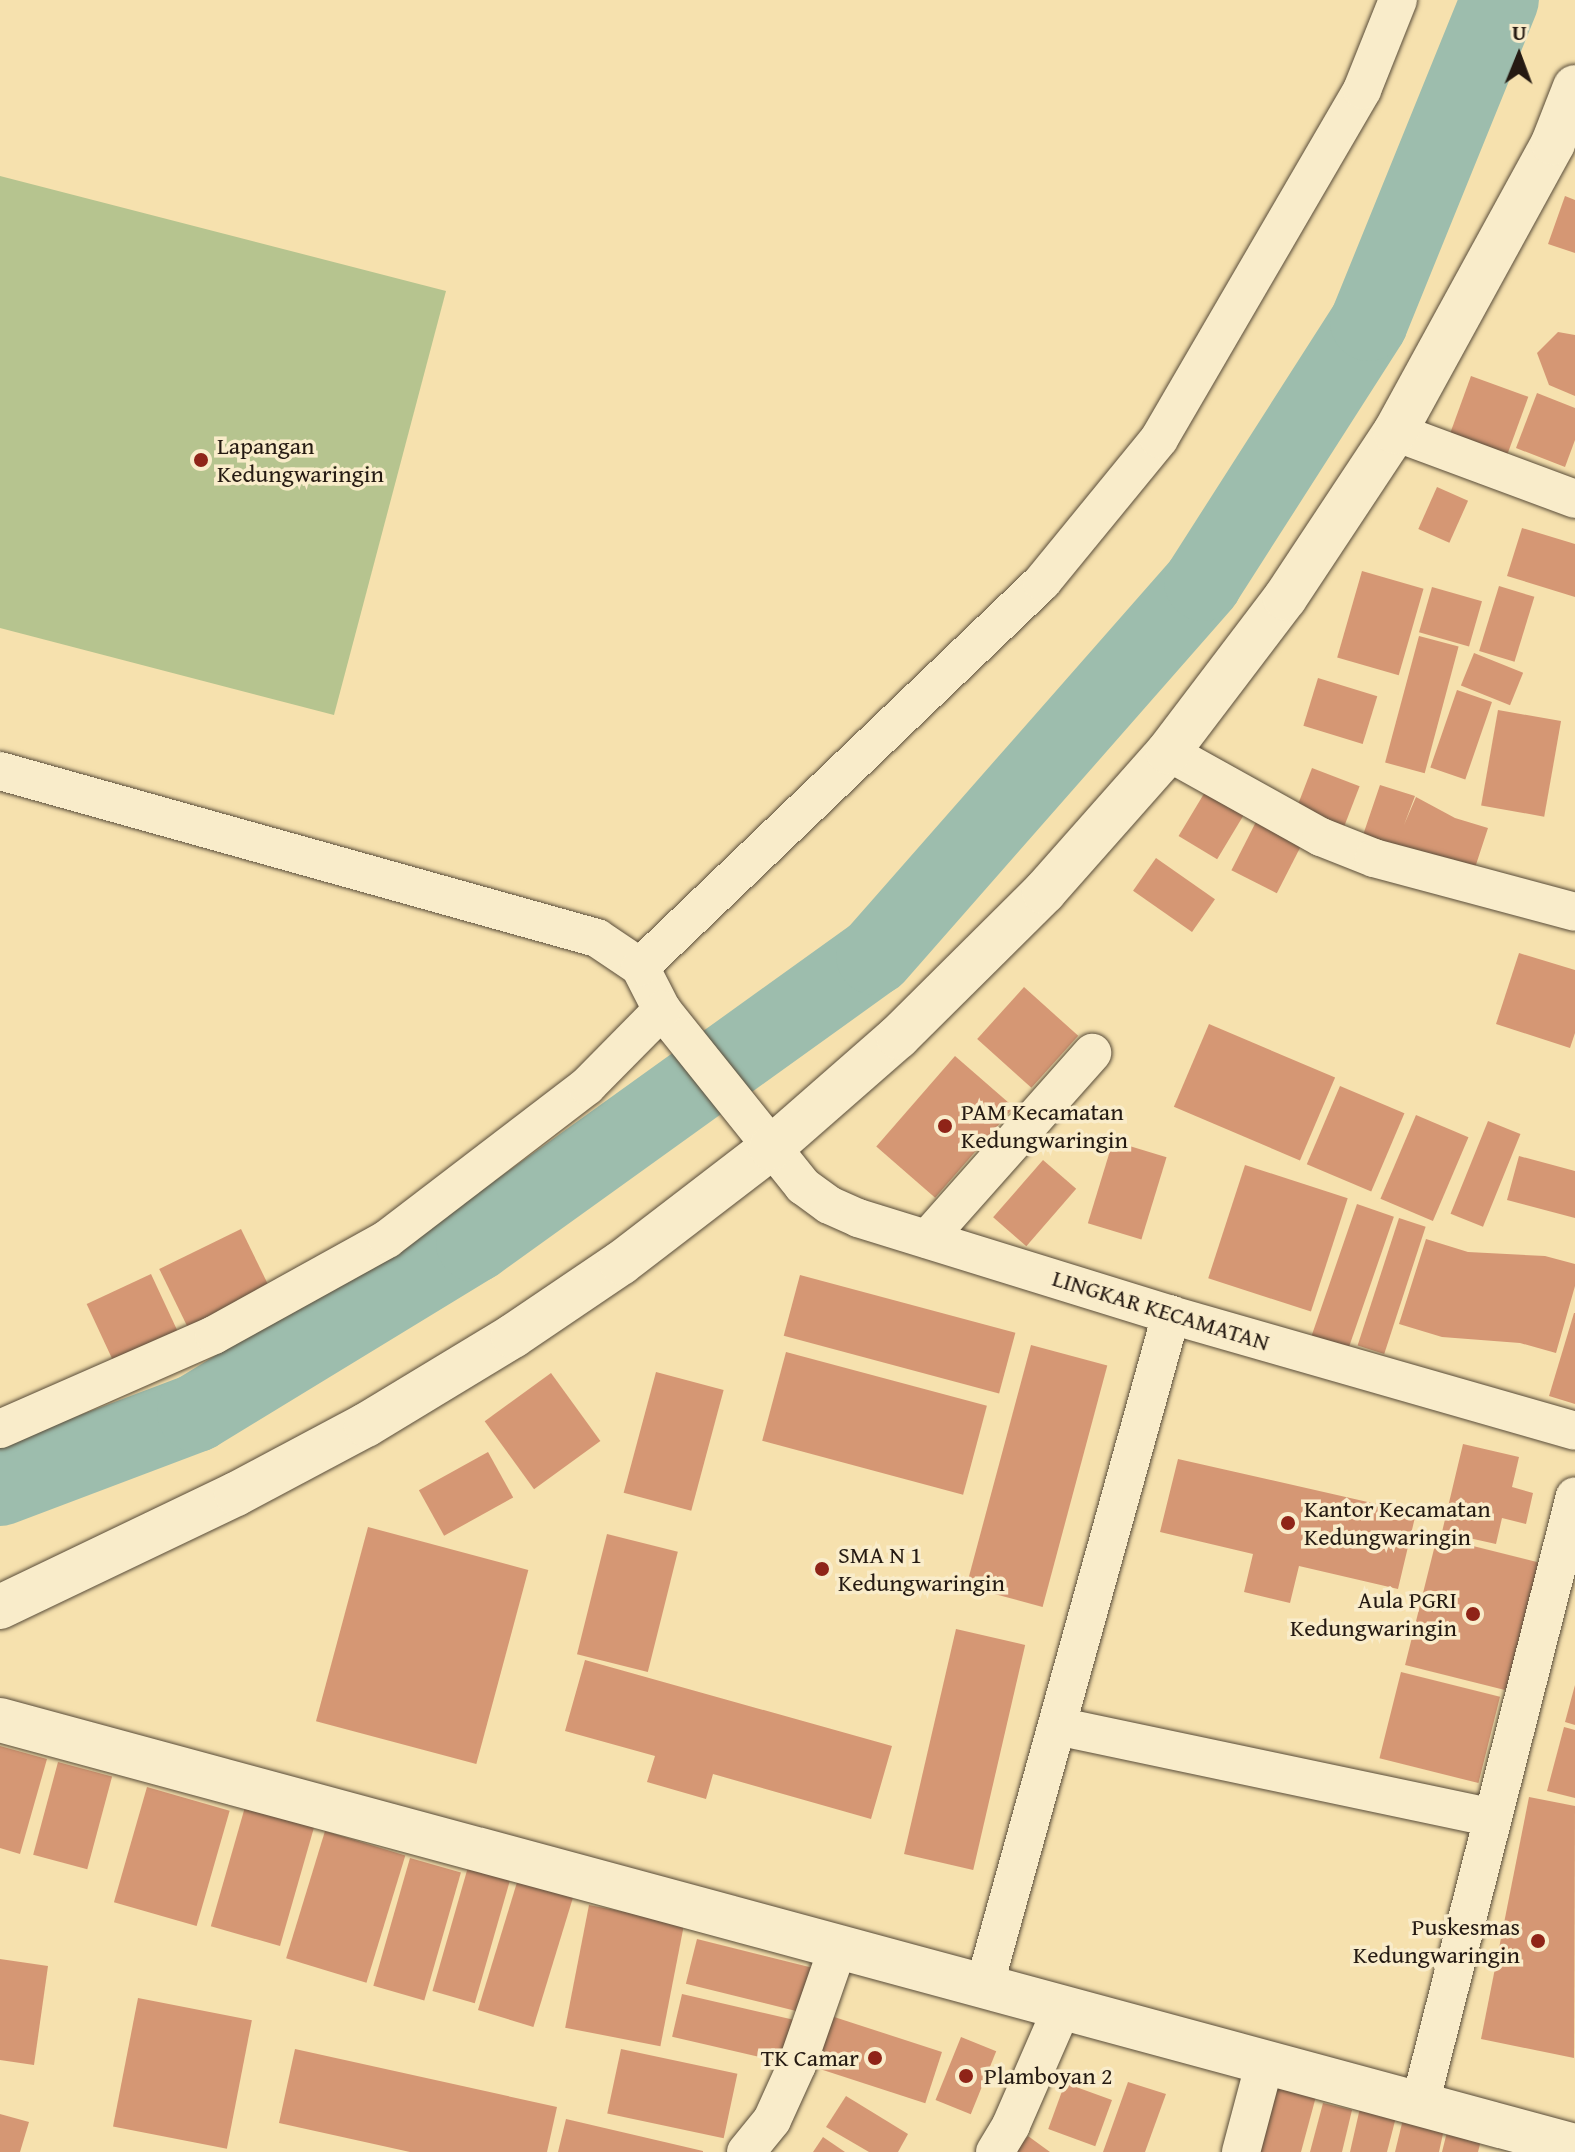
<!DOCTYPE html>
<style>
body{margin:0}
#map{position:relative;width:1575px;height:2152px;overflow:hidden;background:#f6e1ae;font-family:"Gentium Book Plus",serif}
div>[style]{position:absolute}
.green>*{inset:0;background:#b6c48f}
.river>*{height:78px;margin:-39px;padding:0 39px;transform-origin:39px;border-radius:39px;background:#9dbdad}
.building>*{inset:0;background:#d59774;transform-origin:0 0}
.roads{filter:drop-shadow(0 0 2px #594c39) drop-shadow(0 0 2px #594c39)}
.minor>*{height:38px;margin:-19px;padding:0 19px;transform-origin:19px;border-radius:19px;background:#f9ecca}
.tertiary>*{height:44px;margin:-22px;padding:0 22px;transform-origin:22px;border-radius:22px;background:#f9ecca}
.secondary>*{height:44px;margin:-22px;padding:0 22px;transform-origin:22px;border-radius:22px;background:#f9ecca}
.dots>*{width:22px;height:22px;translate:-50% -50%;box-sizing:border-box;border:4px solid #f9ecca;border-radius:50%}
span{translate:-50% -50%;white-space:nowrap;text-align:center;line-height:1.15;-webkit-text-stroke:7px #f9ecca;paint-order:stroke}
.poi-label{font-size:24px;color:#251a12}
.left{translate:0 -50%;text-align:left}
.right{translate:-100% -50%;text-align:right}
.street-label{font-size:24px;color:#251a12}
.north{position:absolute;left:1479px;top:16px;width:80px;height:80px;-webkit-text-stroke:6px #f9ecca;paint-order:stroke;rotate:1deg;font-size:22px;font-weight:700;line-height:32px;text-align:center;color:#251a12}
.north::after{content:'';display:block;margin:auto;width:28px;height:36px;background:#251a12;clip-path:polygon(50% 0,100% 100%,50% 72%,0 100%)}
</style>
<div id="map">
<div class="green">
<i style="clip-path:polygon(0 176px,446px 291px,334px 715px,0 628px)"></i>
</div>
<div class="river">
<i style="left:0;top:1487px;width:210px;rotate:-20.7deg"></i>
<i style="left:196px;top:1413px;width:327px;rotate:-31.4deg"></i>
<i style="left:475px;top:1243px;width:492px;rotate:-35.7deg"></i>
<i style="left:875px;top:956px;width:497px;rotate:-48.7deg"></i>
<i style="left:1203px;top:582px;width:308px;rotate:-57.4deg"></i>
<i style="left:1369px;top:322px;width:348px;rotate:-67.9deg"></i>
</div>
<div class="building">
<i style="clip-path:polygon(1565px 196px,1575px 200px,1575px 253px,1548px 244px)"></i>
<i style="clip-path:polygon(1558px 332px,1575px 335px,1575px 396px,1549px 385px,1537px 353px)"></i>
<i style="left:1471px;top:376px;width:61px;height:75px;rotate:20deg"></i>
<i style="clip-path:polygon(1537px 393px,1575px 408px,1575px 440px,1565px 467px,1516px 448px)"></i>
<i style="left:1437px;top:487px;width:34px;height:46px;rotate:24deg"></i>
<i style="clip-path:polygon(1522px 528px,1575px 544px,1575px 597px,1507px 576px)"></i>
<i style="left:1362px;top:571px;width:64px;height:90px;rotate:16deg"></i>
<i style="left:1499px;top:586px;width:37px;height:68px;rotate:17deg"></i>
<i style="left:1432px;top:587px;width:52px;height:47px;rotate:16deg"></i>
<i style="left:1419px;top:636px;width:41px;height:131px;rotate:15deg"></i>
<i style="left:1474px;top:653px;width:53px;height:35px;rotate:22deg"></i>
<i style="left:1318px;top:678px;width:62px;height:50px;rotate:17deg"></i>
<i style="left:1457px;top:690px;width:37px;height:82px;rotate:19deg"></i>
<i style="left:1498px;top:710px;width:64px;height:97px;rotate:10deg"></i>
<i style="left:1312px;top:768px;width:51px;height:52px;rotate:21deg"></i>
<i style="left:1211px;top:782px;width:45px;height:63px;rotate:31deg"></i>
<i style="clip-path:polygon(1380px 785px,1415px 796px,1404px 825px,1416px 797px,1455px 818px,1488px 828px,1470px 883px,1361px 841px)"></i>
<i style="left:1260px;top:814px;width:51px;height:63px;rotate:27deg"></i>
<i style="left:1156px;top:858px;width:72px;height:40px;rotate:35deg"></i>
<i style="clip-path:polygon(1519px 953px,1575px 970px,1575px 1033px,1570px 1048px,1496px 1024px)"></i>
<i style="left:1024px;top:987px;width:73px;height:70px;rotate:42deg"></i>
<i style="left:1209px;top:1024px;width:137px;height:90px;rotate:23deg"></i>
<i style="left:955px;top:1056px;width:78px;height:120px;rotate:41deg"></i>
<i style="left:1340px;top:1086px;width:70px;height:85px;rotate:23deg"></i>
<i style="left:1416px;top:1115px;width:57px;height:91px;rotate:23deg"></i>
<i style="left:1488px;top:1121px;width:35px;height:100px;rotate:22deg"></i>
<i style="left:1113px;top:1141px;width:56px;height:86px;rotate:17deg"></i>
<i style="clip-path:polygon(1519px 1156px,1575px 1171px,1575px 1218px,1507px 1200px)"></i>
<i style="left:1043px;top:1160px;width:44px;height:76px;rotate:41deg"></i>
<i style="left:1245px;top:1165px;width:108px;height:119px;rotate:18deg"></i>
<i style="left:1357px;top:1204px;width:39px;height:141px;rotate:19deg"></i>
<i style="left:1399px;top:1218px;width:28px;height:134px;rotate:18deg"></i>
<i style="left:241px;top:1229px;width:75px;height:91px;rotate:64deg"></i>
<i style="clip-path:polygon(1426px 1239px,1468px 1252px,1545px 1256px,1575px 1264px,1575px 1286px,1556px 1353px,1520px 1343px,1442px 1337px,1399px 1324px)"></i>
<i style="left:151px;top:1274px;width:65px;height:71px;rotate:65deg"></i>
<i style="left:800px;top:1275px;width:223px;height:63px;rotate:15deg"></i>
<i style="clip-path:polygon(1574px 1313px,1575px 1313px,1575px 1404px,1549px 1396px)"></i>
<i style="left:1031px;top:1345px;width:79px;height:250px;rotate:15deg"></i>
<i style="left:786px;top:1352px;width:208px;height:92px;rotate:15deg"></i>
<i style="left:656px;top:1372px;width:70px;height:125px;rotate:15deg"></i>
<i style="left:551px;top:1373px;width:84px;height:82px;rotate:54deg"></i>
<i style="clip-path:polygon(1463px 1444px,1519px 1457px,1512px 1487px,1533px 1493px,1526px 1524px,1502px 1518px,1496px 1544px,1442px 1532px)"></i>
<i style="left:488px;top:1452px;width:52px;height:79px;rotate:61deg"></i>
<i style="clip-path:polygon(1178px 1459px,1416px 1513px,1398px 1589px,1299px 1566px,1290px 1603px,1244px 1592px,1253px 1554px,1160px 1532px)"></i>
<i style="left:368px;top:1527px;width:166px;height:201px;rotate:15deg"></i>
<i style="left:607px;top:1534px;width:73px;height:124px;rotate:14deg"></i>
<i style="left:1437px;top:1537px;width:107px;height:132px;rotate:14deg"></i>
<i style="left:956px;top:1629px;width:71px;height:231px;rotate:13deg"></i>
<i style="clip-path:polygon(585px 1660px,892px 1746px,871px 1819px,713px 1774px,706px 1799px,647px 1782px,655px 1756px,565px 1731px)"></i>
<i style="left:1401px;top:1672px;width:102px;height:89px;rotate:14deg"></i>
<i style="clip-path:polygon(1575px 1685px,1575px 1725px,1565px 1722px)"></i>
<i style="clip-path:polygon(1564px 1727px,1575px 1730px,1575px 1798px,1547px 1791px)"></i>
<i style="clip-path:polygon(0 1746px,47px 1759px,20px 1854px,0 1848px)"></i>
<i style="left:58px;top:1762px;width:56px;height:96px;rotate:15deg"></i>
<i style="left:147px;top:1787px;width:86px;height:120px;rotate:16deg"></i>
<i style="clip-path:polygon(1529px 1797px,1575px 1806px,1574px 2058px,1481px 2039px)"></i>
<i style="left:245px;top:1807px;width:72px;height:124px;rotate:16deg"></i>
<i style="left:325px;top:1831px;width:84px;height:133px;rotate:17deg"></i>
<i style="left:410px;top:1858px;width:53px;height:133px;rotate:16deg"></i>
<i style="left:468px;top:1867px;width:44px;height:129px;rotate:16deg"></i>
<i style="left:518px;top:1879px;width:58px;height:137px;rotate:17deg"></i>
<i style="left:589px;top:1905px;width:97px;height:125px;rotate:11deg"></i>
<i style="left:697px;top:1939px;width:125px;height:46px;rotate:14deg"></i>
<i style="clip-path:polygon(0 1959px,48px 1966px,34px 2065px,0 2060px)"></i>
<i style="left:682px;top:1994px;width:120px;height:44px;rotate:13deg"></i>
<i style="left:138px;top:1998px;width:116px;height:131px;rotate:11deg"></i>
<i style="left:825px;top:2014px;width:123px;height:54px;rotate:18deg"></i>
<i style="left:961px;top:2037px;width:38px;height:68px;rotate:22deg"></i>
<i style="clip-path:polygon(295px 2049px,557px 2107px,547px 2152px,410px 2152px,279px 2123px)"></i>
<i style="left:621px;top:2049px;width:119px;height:66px;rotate:12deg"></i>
<i style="clip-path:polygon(1268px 2076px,1318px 2089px,1301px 2152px,1249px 2152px)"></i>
<i style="clip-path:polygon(1128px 2082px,1166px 2094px,1145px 2152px,1103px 2152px)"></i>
<i style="left:1065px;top:2083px;width:50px;height:49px;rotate:20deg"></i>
<i style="clip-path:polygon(846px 2096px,908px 2134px,898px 2152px,869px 2152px,826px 2127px)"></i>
<i style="clip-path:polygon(1323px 2103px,1352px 2110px,1342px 2152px,1310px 2152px)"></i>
<i style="clip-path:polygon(1360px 2108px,1396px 2117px,1387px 2152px,1350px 2152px)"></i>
<i style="clip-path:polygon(0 2114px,29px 2122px,20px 2152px,0 2152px)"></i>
<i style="clip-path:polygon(566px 2119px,703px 2151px,703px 2152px,558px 2152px)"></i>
<i style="clip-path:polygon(1403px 2119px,1444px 2129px,1439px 2152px,1395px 2152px)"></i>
<i style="clip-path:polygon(1448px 2128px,1482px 2136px,1478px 2152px,1442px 2152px)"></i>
<i style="clip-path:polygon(1028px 2136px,1050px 2152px,1016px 2152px)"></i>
<i style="clip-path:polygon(823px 2137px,845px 2152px,813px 2152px)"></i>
</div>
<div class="roads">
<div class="minor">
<i style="left:1395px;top:432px;width:192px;rotate:20.4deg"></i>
<i style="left:1168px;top:752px;width:175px;rotate:29.1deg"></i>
<i style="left:1321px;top:837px;width:57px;rotate:21.6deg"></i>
<i style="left:1374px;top:858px;width:208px;rotate:15deg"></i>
<i style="left:0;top:771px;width:620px;rotate:15.63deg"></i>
<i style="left:597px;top:938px;width:52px;rotate:34deg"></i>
<i style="left:640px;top:967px;width:48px;rotate:62.9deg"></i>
<i style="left:662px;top:1010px;width:226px;rotate:51.3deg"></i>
<i style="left:803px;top:1186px;width:32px;rotate:36deg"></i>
<i style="left:829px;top:1205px;width:32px;rotate:24deg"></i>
<i style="left:858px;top:1218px;width:328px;rotate:17.2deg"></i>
<i style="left:1171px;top:1315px;width:420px;rotate:16deg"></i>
<i style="left:640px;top:967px;width:557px;rotate:-43.76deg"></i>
<i style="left:1042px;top:582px;width:185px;rotate:-50.7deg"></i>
<i style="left:1159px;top:439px;width:404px;rotate:-59.8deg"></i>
<i style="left:1362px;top:90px;width:97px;rotate:-68.2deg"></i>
<i style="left:927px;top:1239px;width:249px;rotate:-48.4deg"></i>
<i style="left:0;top:1429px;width:234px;rotate:-23.7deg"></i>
<i style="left:214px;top:1335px;width:198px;rotate:-29deg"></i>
<i style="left:387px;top:1239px;width:252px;rotate:-37.4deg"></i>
<i style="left:587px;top:1086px;width:107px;rotate:-45.4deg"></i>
<i style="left:1057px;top:1726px;width:445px;rotate:11.9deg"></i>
<i style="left:984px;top:1987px;width:698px;rotate:-74.45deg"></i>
<i style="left:1420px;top:2104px;width:627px;rotate:-75.7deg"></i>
<i style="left:746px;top:2152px;width:41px;rotate:-50.9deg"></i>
<i style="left:772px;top:2120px;width:60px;rotate:-65.6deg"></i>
<i style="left:797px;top:2065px;width:125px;rotate:-70.8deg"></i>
<i style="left:995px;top:2152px;width:31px;rotate:-59deg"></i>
<i style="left:1011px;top:2125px;width:128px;rotate:-66.4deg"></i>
<i style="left:1241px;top:2152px;width:93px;rotate:-75.1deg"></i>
</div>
<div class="tertiary">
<i style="left:0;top:1607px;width:262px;rotate:-25.6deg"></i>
<i style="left:236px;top:1494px;width:147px;rotate:-28deg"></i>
<i style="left:366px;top:1425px;width:172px;rotate:-31.2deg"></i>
<i style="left:513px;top:1336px;width:130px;rotate:-34.1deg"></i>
<i style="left:621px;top:1263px;width:189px;rotate:-37.5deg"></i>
<i style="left:771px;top:1148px;width:169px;rotate:-41.2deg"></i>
<i style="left:898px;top:1037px;width:206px;rotate:-44.8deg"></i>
<i style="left:1044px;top:892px;width:187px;rotate:-48.5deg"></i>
<i style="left:1168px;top:752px;width:193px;rotate:-52.8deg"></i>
<i style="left:1285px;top:598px;width:199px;rotate:-56.5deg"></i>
<i style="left:1395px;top:432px;width:329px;rotate:-61.3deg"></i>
<i style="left:1553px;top:143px;width:60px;rotate:-68.6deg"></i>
</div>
<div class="secondary">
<i style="left:0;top:1720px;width:1632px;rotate:15.14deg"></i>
</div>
</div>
<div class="dots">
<i style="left:201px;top:460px;background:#8f2418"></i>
<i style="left:945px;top:1126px;background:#8f2418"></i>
<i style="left:1288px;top:1523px;background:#8f2418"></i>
<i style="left:822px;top:1569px;background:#8f2418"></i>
<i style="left:1473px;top:1614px;background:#8f2418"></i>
<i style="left:1538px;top:1941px;background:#8f2418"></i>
<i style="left:875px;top:2058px;background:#8f2418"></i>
<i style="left:966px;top:2076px;background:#8f2418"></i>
</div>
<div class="poi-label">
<span class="left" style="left:217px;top:460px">Lapangan<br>Kedungwaringin</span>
<span class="left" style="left:961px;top:1126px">PAM Kecamatan<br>Kedungwaringin</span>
<span class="left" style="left:1304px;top:1523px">Kantor Kecamatan<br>Kedungwaringin</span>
<span class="left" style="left:838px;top:1569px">SMA N 1<br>Kedungwaringin</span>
<span class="right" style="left:1457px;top:1614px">Aula PGRI<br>Kedungwaringin</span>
<span class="right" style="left:1520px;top:1941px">Puskesmas<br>Kedungwaringin</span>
<span class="right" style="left:859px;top:2058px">TK Camar</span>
<span class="left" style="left:984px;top:2076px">Plamboyan 2</span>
</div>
<div class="street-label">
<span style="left:1161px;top:1310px;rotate:17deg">LINGKAR KECAMATAN</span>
</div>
<div class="north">U</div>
</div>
